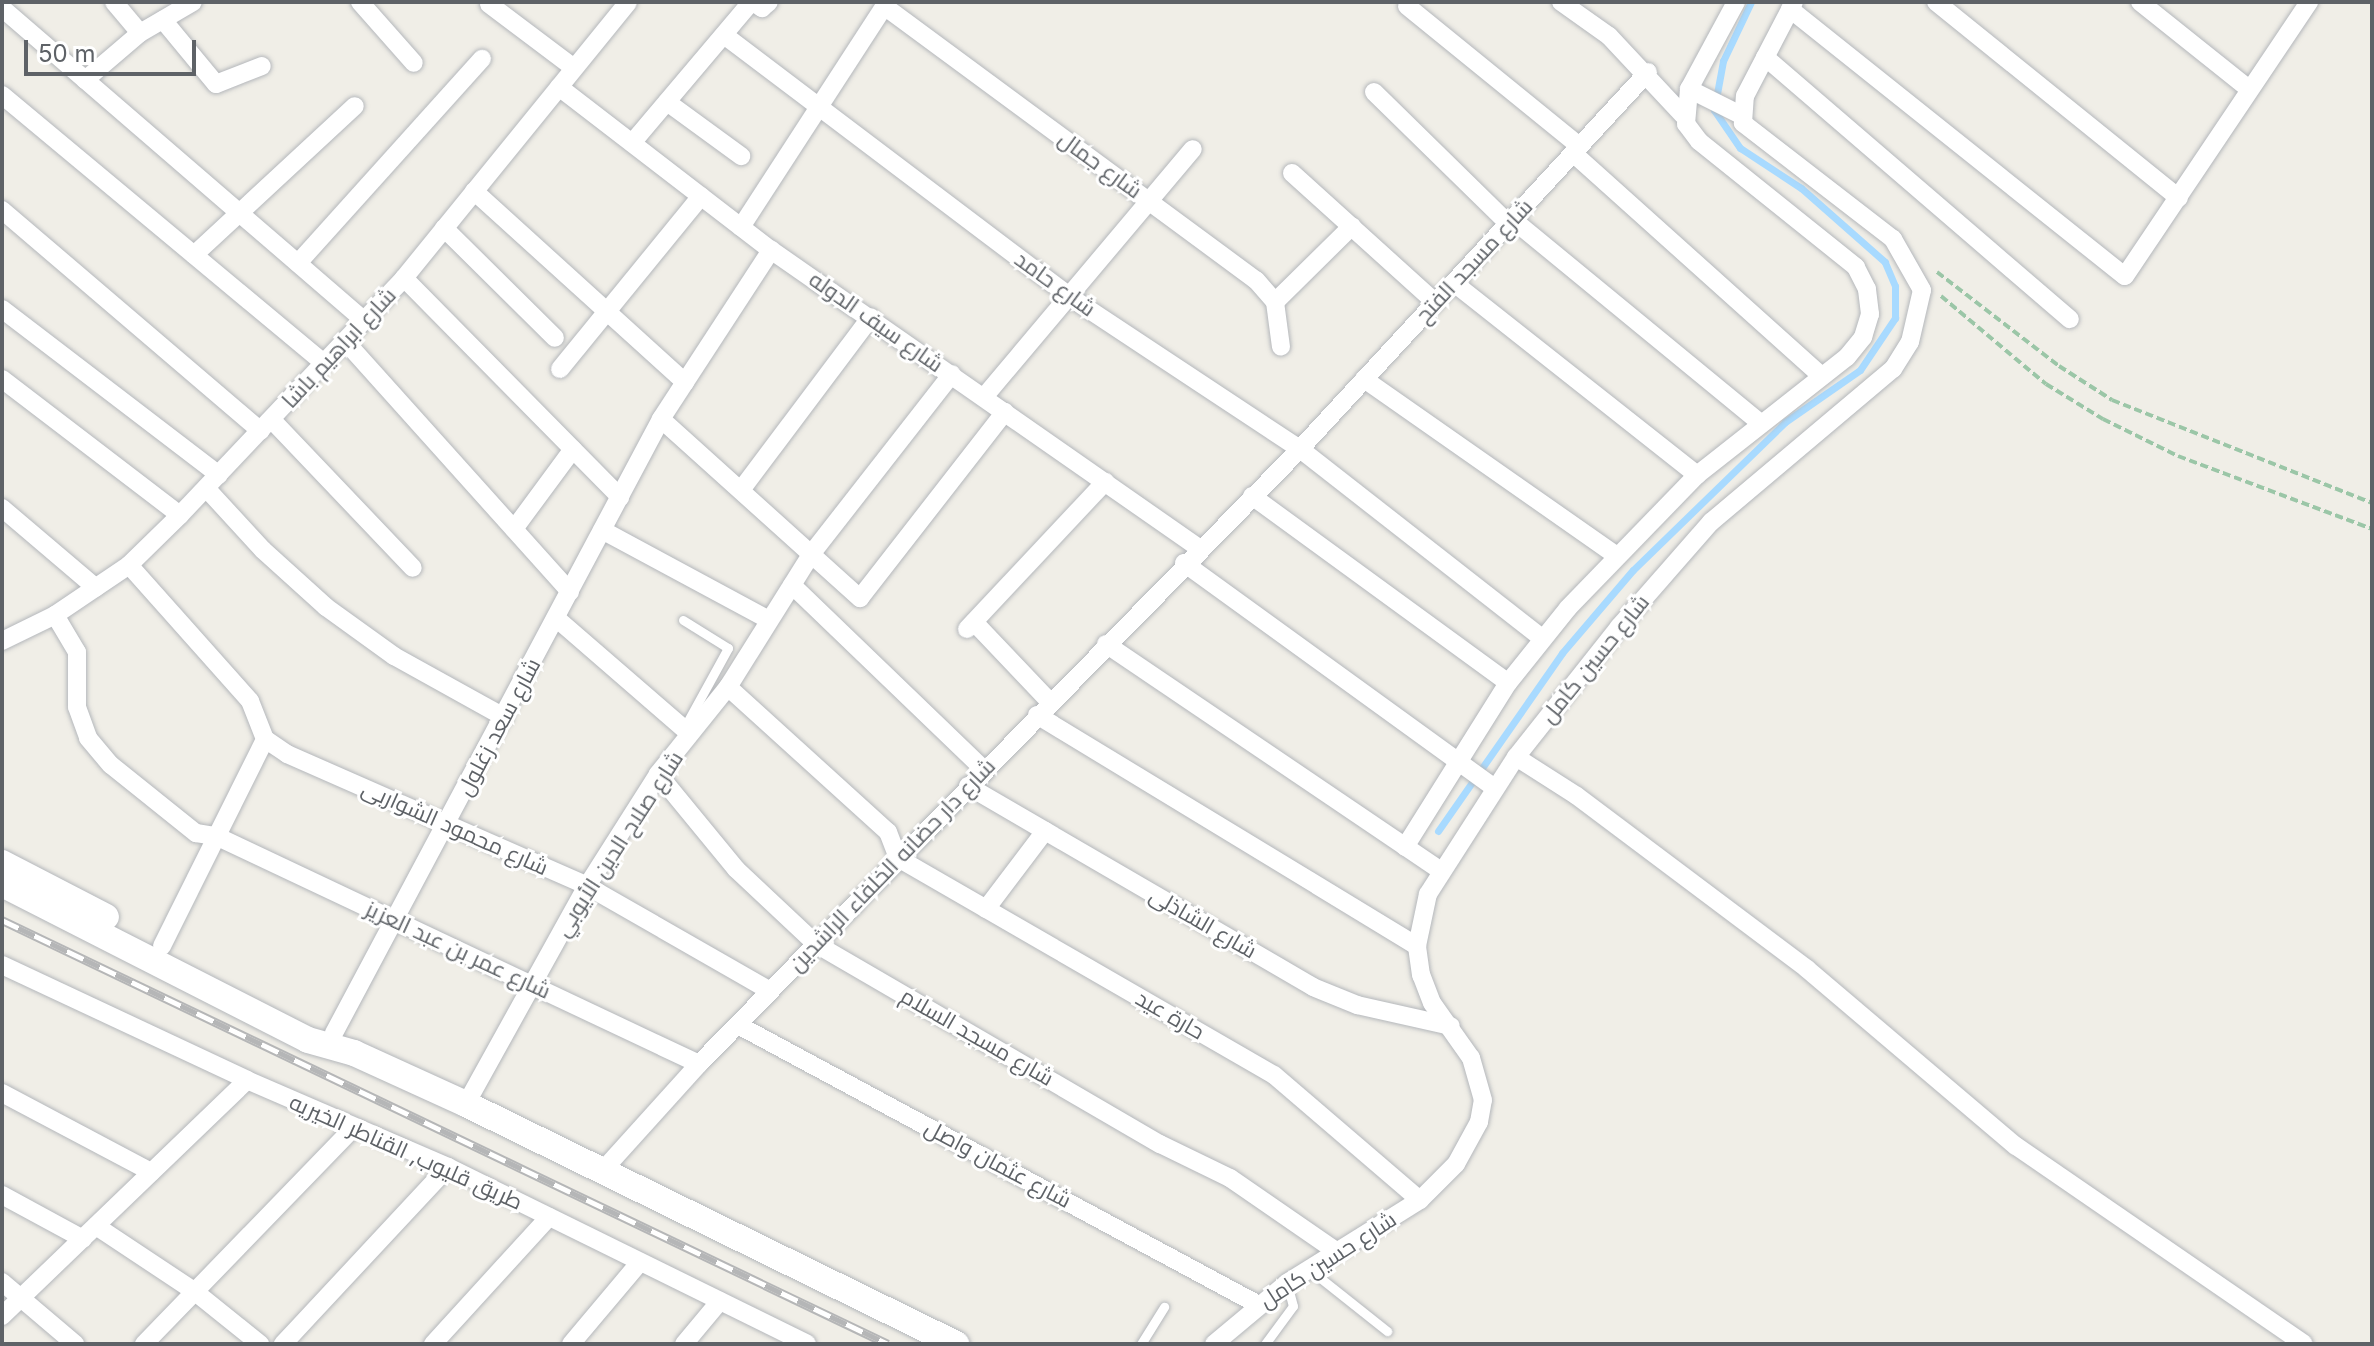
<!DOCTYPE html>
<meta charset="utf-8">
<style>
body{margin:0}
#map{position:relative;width:2374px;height:1346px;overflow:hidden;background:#f0eee7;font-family:Inter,Cairo,sans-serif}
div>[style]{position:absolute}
.stream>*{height:7px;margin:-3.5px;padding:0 3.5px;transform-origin:3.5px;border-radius:3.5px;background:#a8daff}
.path>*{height:4px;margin-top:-2px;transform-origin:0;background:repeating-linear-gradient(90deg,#9bc6a7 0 8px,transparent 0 12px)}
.roads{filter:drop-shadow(0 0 2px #b4b7bb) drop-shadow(0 0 2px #b4b7bb)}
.lane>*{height:9px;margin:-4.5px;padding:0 4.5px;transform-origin:4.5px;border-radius:4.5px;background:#fff}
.street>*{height:18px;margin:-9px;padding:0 9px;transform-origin:9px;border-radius:9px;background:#fff}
.secondary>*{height:26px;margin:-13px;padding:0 13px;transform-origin:13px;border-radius:13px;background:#fff}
.rail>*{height:9px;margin-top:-4.5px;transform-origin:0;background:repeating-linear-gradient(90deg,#fff 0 18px,#b5b6b7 0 36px);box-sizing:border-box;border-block:2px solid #b5b6b7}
span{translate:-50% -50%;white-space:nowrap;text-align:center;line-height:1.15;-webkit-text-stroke:6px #fff;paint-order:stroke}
.street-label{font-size:22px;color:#5e6267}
.frame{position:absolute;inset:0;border:4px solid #5e6267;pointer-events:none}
.scale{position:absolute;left:24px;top:40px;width:172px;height:36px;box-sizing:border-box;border:4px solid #5e6267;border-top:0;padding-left:10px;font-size:24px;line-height:28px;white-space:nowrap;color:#5e6267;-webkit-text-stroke:6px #fff;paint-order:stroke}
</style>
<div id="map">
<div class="stream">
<i style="left:1438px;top:831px;width:217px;rotate:-55.1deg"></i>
<i style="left:1562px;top:653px;width:109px;rotate:-49.5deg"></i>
<i style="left:1633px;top:570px;width:212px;rotate:-44.2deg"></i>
<i style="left:1785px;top:422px;width:91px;rotate:-34.7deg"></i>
<i style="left:1860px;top:370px;width:63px;rotate:-56.1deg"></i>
<i style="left:1895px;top:318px;width:32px;rotate:-90deg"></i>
<i style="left:1895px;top:286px;width:26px;rotate:-113deg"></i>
<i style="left:1885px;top:262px;width:112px;rotate:-138.6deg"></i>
<i style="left:1801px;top:188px;width:73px;rotate:-146.7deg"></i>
<i style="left:1740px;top:148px;width:46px;rotate:-124.4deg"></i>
<i style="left:1714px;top:110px;width:50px;rotate:-79.6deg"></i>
<i style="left:1723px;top:61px;width:65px;rotate:-64.6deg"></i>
</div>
<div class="path">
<i style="left:1937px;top:272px;width:154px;rotate:37.6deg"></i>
<i style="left:2059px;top:366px;width:63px;rotate:32.7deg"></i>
<i style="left:2112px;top:400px;width:280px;rotate:21.6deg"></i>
<i style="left:1941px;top:296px;width:137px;rotate:40deg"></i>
<i style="left:2046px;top:384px;width:67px;rotate:31.6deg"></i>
<i style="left:2103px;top:419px;width:84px;rotate:26.3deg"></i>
<i style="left:2178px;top:456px;width:207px;rotate:20.6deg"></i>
</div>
<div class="roads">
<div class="lane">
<i style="left:683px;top:620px;width:53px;rotate:31.9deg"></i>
<i style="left:728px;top:648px;width:91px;rotate:118.8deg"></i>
<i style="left:1309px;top:1269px;width:100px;rotate:38.5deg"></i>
<i style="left:1141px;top:1344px;width:44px;rotate:-58.1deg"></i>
<i style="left:1265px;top:1344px;width:47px;rotate:-53.6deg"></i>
<i style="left:1293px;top:1306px;width:24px;rotate:-105deg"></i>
</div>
<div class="street">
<i style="left:114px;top:2px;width:40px;rotate:50deg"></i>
<i style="left:360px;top:2px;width:81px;rotate:48.5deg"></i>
<i style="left:753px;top:2px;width:11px;rotate:34deg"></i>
<i style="left:762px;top:8px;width:9px;rotate:-41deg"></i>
<i style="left:1561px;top:2px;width:59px;rotate:35.3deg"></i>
<i style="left:1609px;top:36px;width:108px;rotate:46.9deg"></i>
<i style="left:1936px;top:2px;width:312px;rotate:38.9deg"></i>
<i style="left:2140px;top:2px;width:139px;rotate:38.6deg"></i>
<i style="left:489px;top:4px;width:106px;rotate:37deg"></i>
<i style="left:884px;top:6px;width:462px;rotate:36.4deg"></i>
<i style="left:1256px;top:280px;width:29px;rotate:49deg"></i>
<i style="left:1275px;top:302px;width:45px;rotate:82.4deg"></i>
<i style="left:1407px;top:6px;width:222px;rotate:39.1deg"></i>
<i style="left:2px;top:8px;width:479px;rotate:40.8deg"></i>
<i style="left:1790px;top:9px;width:428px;rotate:38.6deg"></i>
<i style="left:2125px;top:276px;width:330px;rotate:-56.1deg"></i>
<i style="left:163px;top:20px;width:83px;rotate:50.4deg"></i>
<i style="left:216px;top:84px;width:49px;rotate:-21.4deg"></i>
<i style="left:724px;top:35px;width:434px;rotate:37.1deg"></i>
<i style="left:1070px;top:297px;width:276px;rotate:33.5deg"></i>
<i style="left:1300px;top:449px;width:307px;rotate:38deg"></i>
<i style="left:1765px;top:57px;width:402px;rotate:40.7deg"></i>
<i style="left:85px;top:80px;width:72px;rotate:-40.5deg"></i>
<i style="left:140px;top:33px;width:61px;rotate:-30.3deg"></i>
<i style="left:559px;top:87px;width:267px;rotate:37.6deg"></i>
<i style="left:771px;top:250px;width:522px;rotate:34.85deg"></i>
<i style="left:1689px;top:89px;width:58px;rotate:26.6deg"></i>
<i style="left:1374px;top:92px;width:187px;rotate:44.4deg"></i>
<i style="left:2px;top:95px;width:419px;rotate:39.8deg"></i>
<i style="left:667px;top:102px;width:92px;rotate:36.1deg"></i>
<i style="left:632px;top:143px;width:185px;rotate:-49.8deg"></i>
<i style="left:1573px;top:153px;width:332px;rotate:41.9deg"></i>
<i style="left:1292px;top:173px;width:193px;rotate:42.1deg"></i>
<i style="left:474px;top:191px;width:285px;rotate:42.2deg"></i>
<i style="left:2px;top:210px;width:340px;rotate:40.5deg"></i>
<i style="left:1512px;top:219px;width:320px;rotate:39.4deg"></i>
<i style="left:741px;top:227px;width:268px;rotate:-57deg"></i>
<i style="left:444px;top:228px;width:156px;rotate:44.7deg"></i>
<i style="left:194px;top:255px;width:219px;rotate:-42.8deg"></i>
<i style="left:298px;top:263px;width:275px;rotate:-48deg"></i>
<i style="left:404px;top:278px;width:308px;rotate:45.4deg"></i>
<i style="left:1454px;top:283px;width:310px;rotate:38.3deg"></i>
<i style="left:1275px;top:302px;width:108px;rotate:-44.6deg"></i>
<i style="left:2px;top:309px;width:273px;rotate:37.4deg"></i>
<i style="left:345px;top:341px;width:337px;rotate:48.1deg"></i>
<i style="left:560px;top:369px;width:223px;rotate:-50.8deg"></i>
<i style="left:2px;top:379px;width:224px;rotate:37.4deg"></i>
<i style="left:1364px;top:379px;width:309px;rotate:35deg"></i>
<i style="left:984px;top:397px;width:324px;rotate:-49.9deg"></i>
<i style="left:661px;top:419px;width:268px;rotate:42deg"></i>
<i style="left:860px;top:598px;width:236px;rotate:-52.1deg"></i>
<i style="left:272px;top:420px;width:204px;rotate:46.4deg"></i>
<i style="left:206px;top:488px;width:84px;rotate:47.4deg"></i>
<i style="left:263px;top:550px;width:85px;rotate:42.1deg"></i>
<i style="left:326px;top:607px;width:84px;rotate:35.8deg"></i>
<i style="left:394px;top:656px;width:126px;rotate:29deg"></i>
<i style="left:741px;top:490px;width:216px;rotate:-53.1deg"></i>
<i style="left:1252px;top:496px;width:317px;rotate:36.1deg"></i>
<i style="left:2px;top:508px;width:123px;rotate:40.4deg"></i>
<i style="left:514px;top:529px;width:99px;rotate:-53.6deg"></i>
<i style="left:602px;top:530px;width:190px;rotate:28.3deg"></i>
<i style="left:1184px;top:563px;width:384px;rotate:35.9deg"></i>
<i style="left:129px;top:565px;width:182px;rotate:48.3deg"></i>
<i style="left:250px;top:701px;width:41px;rotate:68.5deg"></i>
<i style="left:792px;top:585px;width:267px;rotate:43.9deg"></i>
<i style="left:55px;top:615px;width:43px;rotate:59.3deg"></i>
<i style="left:77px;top:652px;width:55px;rotate:90deg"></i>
<i style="left:77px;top:707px;width:33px;rotate:70deg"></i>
<i style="left:88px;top:738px;width:35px;rotate:50deg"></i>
<i style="left:111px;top:765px;width:109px;rotate:38.7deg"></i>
<i style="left:196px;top:833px;width:20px;rotate:9deg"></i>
<i style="left:216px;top:836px;width:534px;rotate:25.27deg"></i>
<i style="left:556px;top:618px;width:177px;rotate:40.9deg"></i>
<i style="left:974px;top:622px;width:110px;rotate:46.5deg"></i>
<i style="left:967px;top:629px;width:202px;rotate:-46.8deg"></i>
<i style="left:2px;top:641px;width:59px;rotate:-26.1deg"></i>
<i style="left:55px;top:615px;width:89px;rotate:-34deg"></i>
<i style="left:129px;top:565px;width:71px;rotate:-44.4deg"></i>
<i style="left:180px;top:515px;width:326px;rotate:-46.6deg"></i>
<i style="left:404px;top:278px;width:355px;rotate:-50.9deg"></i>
<i style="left:1106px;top:644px;width:405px;rotate:34.1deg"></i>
<i style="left:728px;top:687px;width:216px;rotate:42.2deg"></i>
<i style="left:888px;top:832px;width:28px;rotate:69deg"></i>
<i style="left:898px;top:858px;width:434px;rotate:30deg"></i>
<i style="left:1274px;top:1075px;width:192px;rotate:40.6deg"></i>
<i style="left:1037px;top:715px;width:445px;rotate:31.3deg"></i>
<i style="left:265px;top:739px;width:27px;rotate:34deg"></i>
<i style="left:287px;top:754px;width:328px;rotate:23.7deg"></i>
<i style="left:587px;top:886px;width:211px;rotate:29.8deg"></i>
<i style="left:1516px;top:757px;width:72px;rotate:32.6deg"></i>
<i style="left:1577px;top:796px;width:288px;rotate:36.9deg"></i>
<i style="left:1807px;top:969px;width:274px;rotate:40.3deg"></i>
<i style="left:2016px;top:1146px;width:349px;rotate:34.5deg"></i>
<i style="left:658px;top:774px;width:123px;rotate:50.6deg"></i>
<i style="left:736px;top:869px;width:110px;rotate:43.2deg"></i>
<i style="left:816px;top:944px;width:398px;rotate:30.2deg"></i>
<i style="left:1160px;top:1144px;width:78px;rotate:25.9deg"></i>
<i style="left:1230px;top:1178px;width:129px;rotate:34.6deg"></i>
<i style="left:968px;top:786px;width:399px;rotate:30.2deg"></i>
<i style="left:1313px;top:987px;width:48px;rotate:22.2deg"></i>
<i style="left:1357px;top:1005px;width:96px;rotate:12.6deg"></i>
<i style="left:1405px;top:847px;width:194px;rotate:-57.9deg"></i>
<i style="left:1508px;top:683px;width:96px;rotate:-51.3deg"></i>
<i style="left:1568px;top:608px;width:185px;rotate:-45.9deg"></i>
<i style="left:1697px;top:475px;width:191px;rotate:-38.2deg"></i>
<i style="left:1847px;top:357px;width:26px;rotate:-51deg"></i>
<i style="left:1863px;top:337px;width:24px;rotate:-73deg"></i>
<i style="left:1870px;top:314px;width:25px;rotate:-97deg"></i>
<i style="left:1867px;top:289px;width:25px;rotate:-117deg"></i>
<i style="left:1856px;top:267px;width:201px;rotate:-141.3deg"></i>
<i style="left:1699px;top:141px;width:21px;rotate:-127deg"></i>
<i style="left:1686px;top:124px;width:35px;rotate:-85deg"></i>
<i style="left:1689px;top:89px;width:99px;rotate:-61.6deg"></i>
<i style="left:986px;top:909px;width:98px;rotate:-52.9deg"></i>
<i style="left:162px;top:946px;width:231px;rotate:-63.5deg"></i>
<i style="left:2px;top:965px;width:271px;rotate:25.1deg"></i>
<i style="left:247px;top:1080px;width:219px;rotate:23.4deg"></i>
<i style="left:448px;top:1167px;width:400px;rotate:26.2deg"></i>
<i style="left:738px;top:1025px;width:589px;rotate:28.26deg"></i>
<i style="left:334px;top:1033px;width:696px;rotate:-61.96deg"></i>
<i style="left:661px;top:419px;width:202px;rotate:-56.9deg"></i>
<i style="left:2px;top:1093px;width:169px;rotate:27.9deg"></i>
<i style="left:466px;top:1104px;width:249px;rotate:-61deg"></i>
<i style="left:587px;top:886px;width:133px;rotate:-57.6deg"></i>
<i style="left:658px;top:774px;width:112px;rotate:-51.2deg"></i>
<i style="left:728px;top:687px;width:158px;rotate:-57.9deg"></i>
<i style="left:812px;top:553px;width:227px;rotate:-52deg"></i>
<i style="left:604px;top:1169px;width:142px;rotate:-47.9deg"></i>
<i style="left:699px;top:1064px;width:860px;rotate:-45.66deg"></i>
<i style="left:1300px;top:449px;width:513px;rotate:-47.29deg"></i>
<i style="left:2px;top:1195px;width:92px;rotate:28.5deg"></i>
<i style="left:96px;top:1226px;width:118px;rotate:33.6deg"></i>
<i style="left:194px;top:1291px;width:85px;rotate:38.8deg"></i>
<i style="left:2px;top:1282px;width:96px;rotate:40.3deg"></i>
<i style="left:2px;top:1316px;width:340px;rotate:-43.9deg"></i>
<i style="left:144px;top:1344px;width:301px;rotate:-45.9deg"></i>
<i style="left:283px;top:1344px;width:242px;rotate:-47deg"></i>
<i style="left:433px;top:1344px;width:172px;rotate:-47.6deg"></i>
<i style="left:571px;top:1344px;width:107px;rotate:-49.9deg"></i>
<i style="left:684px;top:1344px;width:56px;rotate:-50.1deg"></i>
<i style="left:1214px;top:1344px;width:95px;rotate:-39.9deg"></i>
<i style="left:1287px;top:1283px;width:157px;rotate:-32deg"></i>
<i style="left:1420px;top:1200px;width:51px;rotate:-45deg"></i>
<i style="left:1456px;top:1164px;width:48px;rotate:-61.3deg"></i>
<i style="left:1479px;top:1122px;width:22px;rotate:-80deg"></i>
<i style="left:1483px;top:1100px;width:44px;rotate:-105.9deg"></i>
<i style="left:1471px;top:1058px;width:67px;rotate:-125.3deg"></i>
<i style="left:1432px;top:1003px;width:30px;rotate:-111deg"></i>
<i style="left:1421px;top:975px;width:29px;rotate:-98deg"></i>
<i style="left:1417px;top:946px;width:53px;rotate:-78.1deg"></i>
<i style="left:1428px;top:894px;width:163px;rotate:-57.3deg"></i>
<i style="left:1516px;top:757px;width:166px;rotate:-51.6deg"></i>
<i style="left:1619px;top:627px;width:140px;rotate:-48.8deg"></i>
<i style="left:1711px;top:522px;width:238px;rotate:-40.1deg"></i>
<i style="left:1893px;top:369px;width:32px;rotate:-58deg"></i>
<i style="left:1910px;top:342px;width:53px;rotate:-77deg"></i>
<i style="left:1922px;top:290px;width:59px;rotate:-119.6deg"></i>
<i style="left:1893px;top:239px;width:190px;rotate:-142.3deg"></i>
<i style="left:1743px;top:123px;width:27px;rotate:-86deg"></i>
<i style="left:1745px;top:96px;width:106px;rotate:-62.5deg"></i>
</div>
<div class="secondary">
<i style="left:2px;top:863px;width:117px;rotate:27.4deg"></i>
<i style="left:2px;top:884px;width:343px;rotate:27deg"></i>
<i style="left:308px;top:1040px;width:48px;rotate:15.8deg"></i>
<i style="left:354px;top:1053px;width:123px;rotate:24.5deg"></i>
<i style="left:466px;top:1104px;width:546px;rotate:26.1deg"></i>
</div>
</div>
<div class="rail">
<i style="left:2px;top:920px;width:982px;rotate:25.57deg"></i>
</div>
<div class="street-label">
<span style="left:1100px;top:165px;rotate:36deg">شارع جمال</span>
<span style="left:1474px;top:261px;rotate:-47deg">شارع مسجد الفتح</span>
<span style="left:1055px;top:284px;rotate:36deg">شارع حامد</span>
<span style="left:876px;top:322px;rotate:35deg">شارع سيف الدوله</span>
<span style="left:339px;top:348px;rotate:-47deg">شارع ابراهيم باشا</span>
<span style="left:1595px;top:659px;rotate:-51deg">شارع حسين كامل</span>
<span style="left:499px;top:727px;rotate:-62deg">شارع سعد زغلول</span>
<span style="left:455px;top:828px;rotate:24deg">شارع محمود الشواربى</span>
<span style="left:619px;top:844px;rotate:-57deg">شارع صلاح الدين الأيوبي</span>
<span style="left:892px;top:865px;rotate:-46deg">شارع دار حضانه الخلفاء الراشدين</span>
<span style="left:1203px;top:923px;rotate:30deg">شارع الشاذلى</span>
<span style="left:458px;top:950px;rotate:25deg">شارع عمر بن عبد العزيز</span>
<span style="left:1170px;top:1015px;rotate:30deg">حارة عيد</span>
<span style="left:977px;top:1037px;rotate:30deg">شارع مسجد السلام</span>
<span style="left:406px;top:1152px;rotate:24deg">طريق قليوب, القناطر الخيريه</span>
<span style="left:998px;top:1164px;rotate:28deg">شارع عثمان واصل</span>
<span style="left:1328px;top:1260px;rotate:-33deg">شارع حسين كامل</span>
</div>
<div class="frame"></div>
<div class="scale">50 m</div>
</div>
